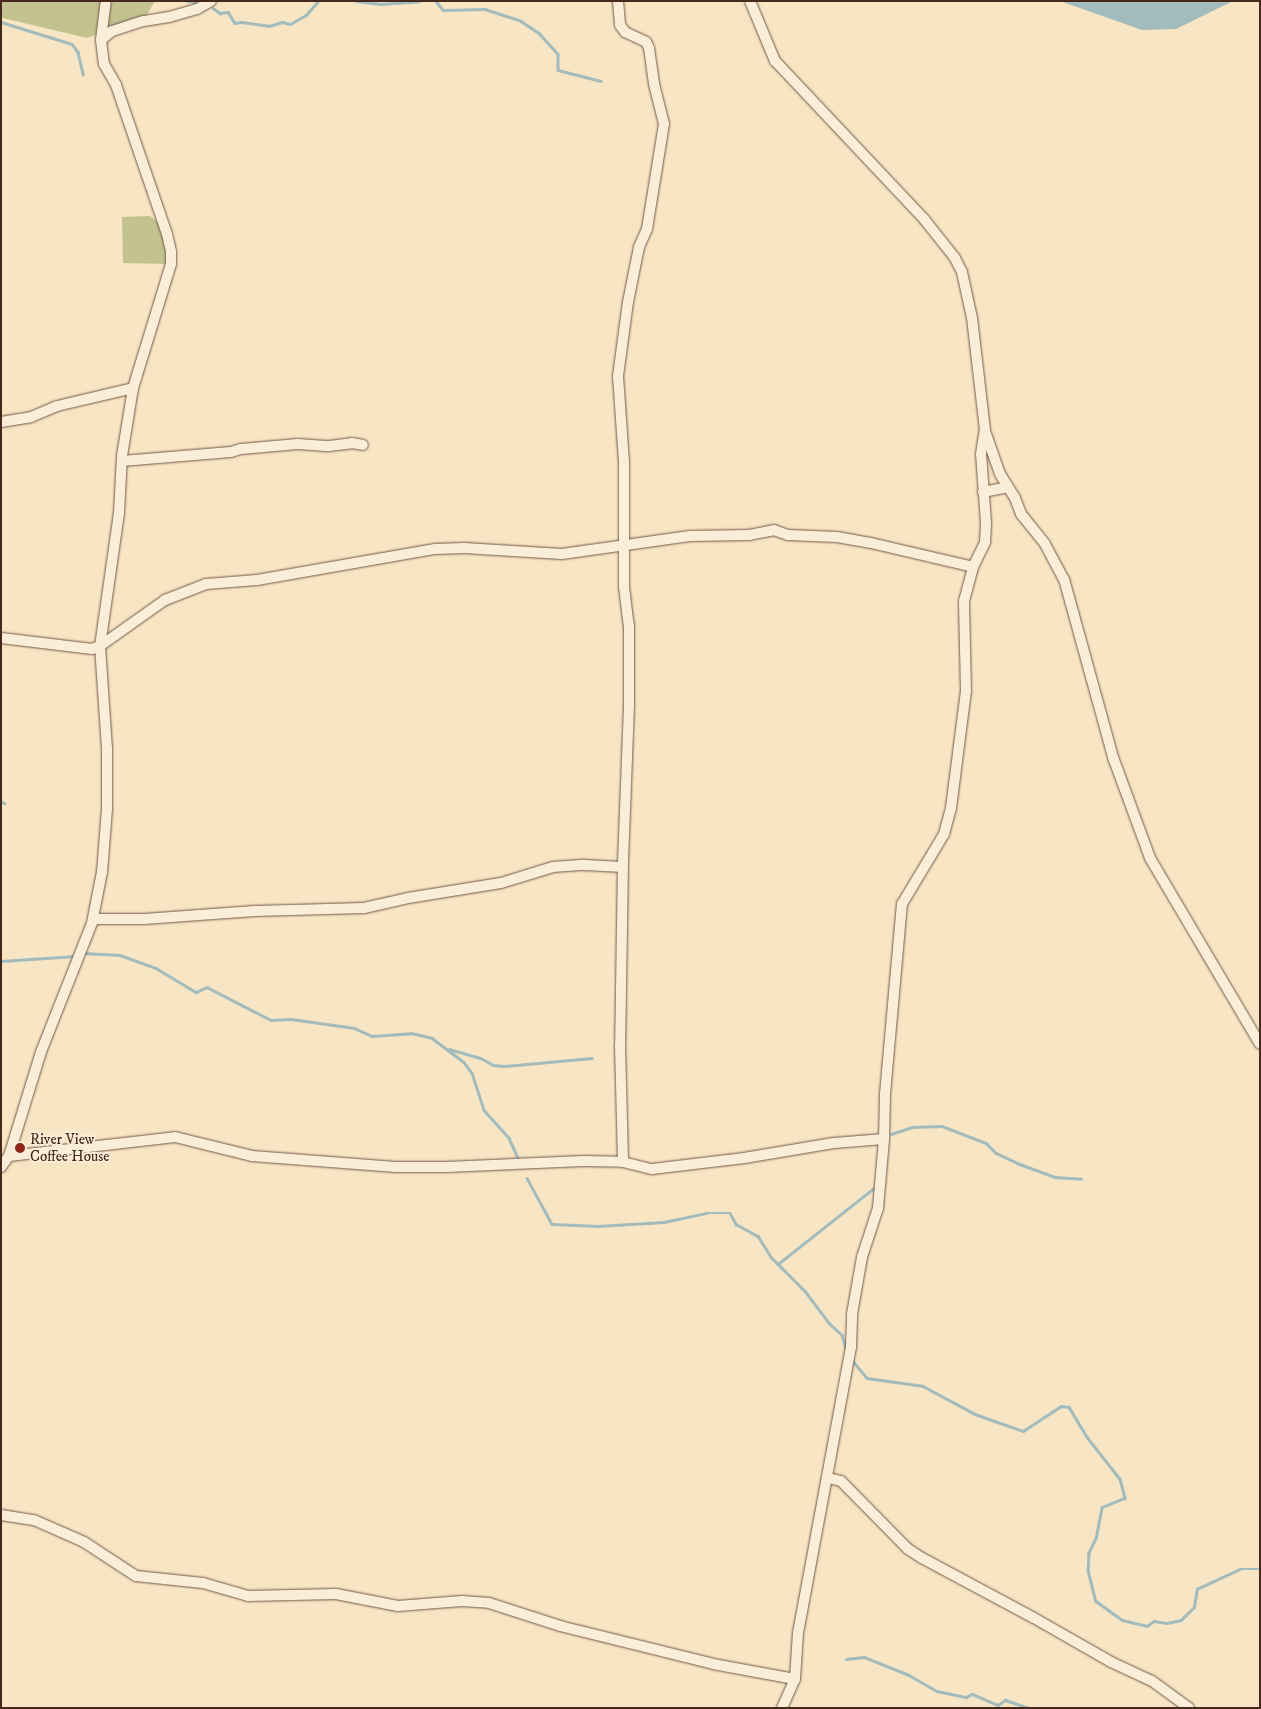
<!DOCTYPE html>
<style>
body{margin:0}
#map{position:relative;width:1261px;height:1709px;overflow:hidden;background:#f7e5c3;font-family:"IM FELL DW Pica",serif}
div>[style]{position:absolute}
.green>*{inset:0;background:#c3c38f}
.water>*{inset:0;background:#a2bcbe}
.stream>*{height:2.5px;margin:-1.25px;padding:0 1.25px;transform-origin:1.25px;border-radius:1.25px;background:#a2bcbe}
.roads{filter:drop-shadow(0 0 1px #725846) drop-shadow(0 0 1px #725846)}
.minor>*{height:10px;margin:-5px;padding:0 5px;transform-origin:5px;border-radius:5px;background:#faeed8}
.dots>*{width:14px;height:14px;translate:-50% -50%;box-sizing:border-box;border:2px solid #faeed8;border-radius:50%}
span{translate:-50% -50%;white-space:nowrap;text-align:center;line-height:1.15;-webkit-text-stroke:4px #faeed8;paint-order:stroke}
.poi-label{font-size:15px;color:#46291c}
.left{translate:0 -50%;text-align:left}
.frame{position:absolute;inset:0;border:2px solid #46291c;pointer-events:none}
</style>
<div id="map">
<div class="green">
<i style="clip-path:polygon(1px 1px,155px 1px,145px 18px,87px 38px,3px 18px,1px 17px)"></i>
<i style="clip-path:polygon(150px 216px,165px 228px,171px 264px,123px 263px,122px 217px)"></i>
</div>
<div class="water">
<i style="clip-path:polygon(1060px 1px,1233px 1px,1176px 29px,1142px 30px)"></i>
</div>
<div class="stream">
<i style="left:78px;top:1px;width:4px"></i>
<i style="left:187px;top:1px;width:16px;rotate:4deg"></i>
<i style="left:356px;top:1px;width:24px;rotate:7deg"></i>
<i style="left:380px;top:4px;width:39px;rotate:-4deg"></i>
<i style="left:436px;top:1px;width:11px;rotate:52deg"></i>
<i style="left:443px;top:10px;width:42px;rotate:-1.4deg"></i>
<i style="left:485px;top:9px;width:38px;rotate:18deg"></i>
<i style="left:521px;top:21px;width:22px;rotate:34deg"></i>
<i style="left:539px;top:33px;width:28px;rotate:48deg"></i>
<i style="left:558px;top:54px;width:16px;rotate:90deg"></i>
<i style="left:558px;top:70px;width:44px;rotate:14.3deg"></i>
<i style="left:213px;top:8px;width:9px;rotate:36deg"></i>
<i style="left:220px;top:13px;width:8px;rotate:-7deg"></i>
<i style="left:228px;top:12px;width:13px;rotate:58deg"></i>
<i style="left:235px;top:23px;width:7px;rotate:-8deg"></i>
<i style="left:242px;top:22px;width:27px;rotate:8deg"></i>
<i style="left:269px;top:26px;width:14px;rotate:-17deg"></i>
<i style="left:282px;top:22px;width:8px;rotate:14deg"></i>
<i style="left:290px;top:24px;width:18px;rotate:-29deg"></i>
<i style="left:306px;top:15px;width:18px;rotate:-49deg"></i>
<i style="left:1px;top:22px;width:74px;rotate:17.2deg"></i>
<i style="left:72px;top:44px;width:10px;rotate:53deg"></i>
<i style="left:78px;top:52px;width:23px;rotate:77deg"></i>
<i style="left:1px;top:801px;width:4px;rotate:34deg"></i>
<i style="left:83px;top:953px;width:37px;rotate:3deg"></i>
<i style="left:120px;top:955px;width:38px;rotate:20deg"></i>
<i style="left:156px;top:968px;width:47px;rotate:31deg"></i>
<i style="left:196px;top:992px;width:12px;rotate:-24deg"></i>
<i style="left:207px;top:987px;width:72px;rotate:27.3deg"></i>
<i style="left:271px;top:1020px;width:20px;rotate:-3deg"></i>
<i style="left:291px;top:1019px;width:64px;rotate:8.1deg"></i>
<i style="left:354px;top:1028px;width:20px;rotate:24deg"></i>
<i style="left:372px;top:1036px;width:39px;rotate:-4deg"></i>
<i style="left:411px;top:1033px;width:22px;rotate:13deg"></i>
<i style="left:432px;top:1038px;width:39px;rotate:37deg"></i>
<i style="left:463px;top:1061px;width:15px;rotate:53deg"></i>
<i style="left:472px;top:1073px;width:39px;rotate:72deg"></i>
<i style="left:484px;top:1110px;width:38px;rotate:48deg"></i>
<i style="left:509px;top:1138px;width:24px;rotate:66deg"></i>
<i style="left:1px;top:961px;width:75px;rotate:-3.8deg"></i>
<i style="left:449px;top:1049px;width:33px;rotate:16deg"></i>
<i style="left:481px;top:1058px;width:14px;rotate:30deg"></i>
<i style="left:493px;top:1065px;width:11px;rotate:5deg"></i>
<i style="left:504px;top:1066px;width:88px;rotate:-5.2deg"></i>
<i style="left:891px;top:1134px;width:22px;rotate:-18deg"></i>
<i style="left:912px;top:1127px;width:30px;rotate:-2deg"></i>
<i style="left:942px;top:1126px;width:47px;rotate:21.1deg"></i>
<i style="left:986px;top:1143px;width:14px;rotate:45deg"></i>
<i style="left:996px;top:1153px;width:23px;rotate:25deg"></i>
<i style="left:1017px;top:1163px;width:40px;rotate:20.2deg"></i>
<i style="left:1055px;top:1177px;width:26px;rotate:4deg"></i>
<i style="left:527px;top:1178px;width:52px;rotate:61.5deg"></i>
<i style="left:552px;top:1224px;width:46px;rotate:2.5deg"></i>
<i style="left:598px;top:1226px;width:66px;rotate:-3.5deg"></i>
<i style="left:664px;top:1222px;width:43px;rotate:-12.1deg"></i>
<i style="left:706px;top:1213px;width:24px"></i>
<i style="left:730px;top:1213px;width:13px;rotate:61deg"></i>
<i style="left:736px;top:1224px;width:25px;rotate:29deg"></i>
<i style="left:758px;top:1236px;width:25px;rotate:58deg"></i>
<i style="left:771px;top:1257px;width:48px;rotate:45deg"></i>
<i style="left:805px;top:1291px;width:39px;rotate:53deg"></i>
<i style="left:828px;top:1322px;width:19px;rotate:43deg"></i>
<i style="left:842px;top:1335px;width:14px;rotate:73deg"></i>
<i style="left:778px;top:1264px;width:124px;rotate:-38.4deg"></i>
<i style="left:852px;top:1360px;width:23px;rotate:50deg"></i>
<i style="left:867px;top:1378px;width:57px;rotate:8.1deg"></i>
<i style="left:923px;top:1386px;width:59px;rotate:28.3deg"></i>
<i style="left:975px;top:1414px;width:51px;rotate:19.5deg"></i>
<i style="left:1023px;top:1431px;width:45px;rotate:-33.3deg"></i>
<i style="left:1061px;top:1406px;width:8px;rotate:7deg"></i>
<i style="left:1069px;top:1407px;width:35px;rotate:59deg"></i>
<i style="left:1087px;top:1437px;width:53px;rotate:51.8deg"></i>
<i style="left:1120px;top:1479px;width:20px;rotate:75deg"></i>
<i style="left:1125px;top:1498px;width:25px;rotate:157deg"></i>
<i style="left:1102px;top:1508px;width:31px;rotate:101deg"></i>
<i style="left:1096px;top:1538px;width:17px;rotate:115deg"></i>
<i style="left:1089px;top:1553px;width:17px;rotate:93deg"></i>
<i style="left:1088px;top:1570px;width:32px;rotate:76deg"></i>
<i style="left:1096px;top:1601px;width:32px;rotate:36deg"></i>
<i style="left:1122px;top:1620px;width:26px;rotate:13deg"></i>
<i style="left:1147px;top:1626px;width:9px;rotate:-36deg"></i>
<i style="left:1154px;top:1621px;width:13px;rotate:9deg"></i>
<i style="left:1167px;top:1623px;width:14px;rotate:-12deg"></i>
<i style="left:1181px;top:1620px;width:18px;rotate:-45deg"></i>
<i style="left:1194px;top:1607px;width:18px;rotate:-81deg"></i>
<i style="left:1197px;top:1589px;width:47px;rotate:-24.9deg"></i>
<i style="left:1240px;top:1569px;width:20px"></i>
<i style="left:846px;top:1659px;width:18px;rotate:-6deg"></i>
<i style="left:864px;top:1657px;width:48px;rotate:21.8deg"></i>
<i style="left:909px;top:1675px;width:32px;rotate:30deg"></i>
<i style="left:937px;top:1691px;width:30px;rotate:12deg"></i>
<i style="left:966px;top:1697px;width:7px;rotate:-27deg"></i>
<i style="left:972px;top:1694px;width:28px;rotate:23deg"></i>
<i style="left:998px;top:1705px;width:9px;rotate:-36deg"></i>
<i style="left:1005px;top:1700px;width:25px;rotate:18deg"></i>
</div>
<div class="roads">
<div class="minor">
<i style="left:211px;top:1px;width:16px;rotate:150deg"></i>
<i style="left:197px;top:9px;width:29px;rotate:164deg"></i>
<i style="left:169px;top:17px;width:26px;rotate:171deg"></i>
<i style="left:143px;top:21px;width:33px;rotate:162deg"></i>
<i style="left:112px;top:31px;width:14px;rotate:141deg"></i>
<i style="left:101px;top:40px;width:24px;rotate:83deg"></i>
<i style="left:104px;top:64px;width:24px;rotate:60deg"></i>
<i style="left:116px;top:85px;width:157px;rotate:71.1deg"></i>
<i style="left:167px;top:234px;width:18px;rotate:77deg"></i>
<i style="left:171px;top:252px;width:12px;rotate:90deg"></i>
<i style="left:171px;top:264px;width:130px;rotate:107deg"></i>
<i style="left:133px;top:388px;width:69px;rotate:99.2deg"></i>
<i style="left:122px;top:456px;width:57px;rotate:93deg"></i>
<i style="left:119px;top:513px;width:134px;rotate:98.1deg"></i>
<i style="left:100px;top:646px;width:80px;rotate:-35.3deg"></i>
<i style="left:165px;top:600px;width:44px;rotate:-21.3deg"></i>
<i style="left:206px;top:584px;width:51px;rotate:-4.5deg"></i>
<i style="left:257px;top:580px;width:181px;rotate:-9.9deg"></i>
<i style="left:435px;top:549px;width:29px;rotate:-2deg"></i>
<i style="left:464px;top:548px;width:98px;rotate:3.5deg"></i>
<i style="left:562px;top:554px;width:129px;rotate:-8deg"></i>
<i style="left:690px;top:536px;width:59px;rotate:-1deg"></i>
<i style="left:749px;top:535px;width:25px;rotate:-11deg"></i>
<i style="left:774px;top:530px;width:15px;rotate:20deg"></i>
<i style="left:788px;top:535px;width:49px;rotate:2.3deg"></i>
<i style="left:837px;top:537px;width:35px;rotate:10deg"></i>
<i style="left:871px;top:543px;width:105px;rotate:13.2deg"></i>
<i style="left:973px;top:567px;width:28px;rotate:-64deg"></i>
<i style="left:985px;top:542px;width:19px;rotate:-87deg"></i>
<i style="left:986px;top:523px;width:69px;rotate:-94.1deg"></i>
<i style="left:981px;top:454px;width:24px;rotate:-81deg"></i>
<i style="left:985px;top:430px;width:113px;rotate:-96.6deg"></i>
<i style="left:972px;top:318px;width:47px;rotate:-102.3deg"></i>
<i style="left:962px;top:272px;width:16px;rotate:-117deg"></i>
<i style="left:955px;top:258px;width:50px;rotate:-128.5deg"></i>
<i style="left:924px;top:219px;width:217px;rotate:-133.3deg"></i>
<i style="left:775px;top:61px;width:65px;rotate:-112.6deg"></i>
<i style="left:618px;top:1px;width:24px;rotate:85deg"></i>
<i style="left:620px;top:25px;width:9px;rotate:54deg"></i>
<i style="left:625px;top:32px;width:23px;rotate:25deg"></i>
<i style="left:646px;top:42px;width:7px;rotate:63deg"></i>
<i style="left:649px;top:48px;width:36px;rotate:82deg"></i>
<i style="left:654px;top:84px;width:41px;rotate:76deg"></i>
<i style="left:664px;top:124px;width:106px;rotate:99.2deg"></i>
<i style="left:647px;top:229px;width:20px;rotate:114deg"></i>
<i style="left:639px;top:247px;width:56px;rotate:101.3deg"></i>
<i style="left:628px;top:302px;width:75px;rotate:97.7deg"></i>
<i style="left:618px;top:376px;width:85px;rotate:86deg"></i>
<i style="left:624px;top:461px;width:126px;rotate:90deg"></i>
<i style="left:624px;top:587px;width:38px;rotate:83deg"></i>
<i style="left:629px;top:625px;width:81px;rotate:90deg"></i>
<i style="left:629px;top:706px;width:156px;rotate:92.2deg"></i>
<i style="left:623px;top:862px;width:183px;rotate:90.9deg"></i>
<i style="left:620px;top:1045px;width:117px;rotate:88.5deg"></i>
<i style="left:101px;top:40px;width:39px;rotate:-83deg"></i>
<i style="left:1px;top:422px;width:30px;rotate:-9deg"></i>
<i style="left:31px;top:417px;width:28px;rotate:-23deg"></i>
<i style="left:57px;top:406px;width:78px;rotate:-13.3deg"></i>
<i style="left:986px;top:434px;width:42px;rotate:70.7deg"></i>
<i style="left:1000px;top:474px;width:28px;rotate:58deg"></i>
<i style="left:1015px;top:498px;width:17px;rotate:69deg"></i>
<i style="left:1021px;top:514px;width:38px;rotate:51deg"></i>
<i style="left:1045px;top:544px;width:40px;rotate:62deg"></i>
<i style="left:1064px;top:579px;width:188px;rotate:74.6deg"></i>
<i style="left:1114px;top:760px;width:104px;rotate:69.8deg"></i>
<i style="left:1150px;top:858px;width:216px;rotate:59.4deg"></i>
<i style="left:122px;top:461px;width:109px;rotate:-4.7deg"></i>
<i style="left:231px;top:452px;width:10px;rotate:-17deg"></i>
<i style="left:241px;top:449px;width:57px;rotate:-5deg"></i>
<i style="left:298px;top:444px;width:31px;rotate:4deg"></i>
<i style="left:329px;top:446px;width:23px;rotate:-7deg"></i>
<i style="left:352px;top:443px;width:11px;rotate:10deg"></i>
<i style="left:983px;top:492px;width:25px;rotate:-11deg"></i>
<i style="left:1px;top:638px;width:92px;rotate:6.9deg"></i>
<i style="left:92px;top:649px;width:9px;rotate:-21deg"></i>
<i style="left:100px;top:646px;width:102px;rotate:86.1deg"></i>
<i style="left:107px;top:748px;width:61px;rotate:90deg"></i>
<i style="left:107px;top:809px;width:63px;rotate:94.5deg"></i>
<i style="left:102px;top:872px;width:52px;rotate:101.1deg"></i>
<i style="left:92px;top:923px;width:139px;rotate:111.6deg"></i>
<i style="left:41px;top:1052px;width:109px;rotate:107.1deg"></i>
<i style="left:9px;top:1156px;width:14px;rotate:126deg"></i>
<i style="left:93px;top:919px;width:51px"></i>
<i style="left:144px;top:919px;width:111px;rotate:-4.1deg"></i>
<i style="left:255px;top:911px;width:109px;rotate:-1.6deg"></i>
<i style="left:364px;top:908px;width:45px;rotate:-12.8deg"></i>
<i style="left:408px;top:898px;width:94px;rotate:-9.2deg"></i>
<i style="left:501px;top:883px;width:54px;rotate:-17.1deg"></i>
<i style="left:553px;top:867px;width:31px;rotate:-4deg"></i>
<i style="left:584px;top:865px;width:39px;rotate:3deg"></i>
<i style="left:9px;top:1156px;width:167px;rotate:-6.5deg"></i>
<i style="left:175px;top:1137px;width:79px;rotate:13.9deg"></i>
<i style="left:252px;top:1156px;width:144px;rotate:4.4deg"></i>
<i style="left:396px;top:1167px;width:51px"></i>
<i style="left:447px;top:1167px;width:137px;rotate:-2.5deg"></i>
<i style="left:584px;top:1161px;width:39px;rotate:1deg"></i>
<i style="left:623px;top:1162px;width:30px;rotate:14deg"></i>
<i style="left:652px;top:1169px;width:93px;rotate:-6.8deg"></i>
<i style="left:744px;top:1158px;width:91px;rotate:-9.5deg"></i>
<i style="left:834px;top:1143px;width:50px;rotate:-4.6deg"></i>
<i style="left:828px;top:1478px;width:13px;rotate:13deg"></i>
<i style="left:841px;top:1481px;width:95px;rotate:45.4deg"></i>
<i style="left:908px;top:1549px;width:17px;rotate:33deg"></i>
<i style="left:922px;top:1558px;width:127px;rotate:28.2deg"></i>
<i style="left:1034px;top:1618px;width:89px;rotate:29.7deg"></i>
<i style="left:1111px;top:1662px;width:45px;rotate:24.9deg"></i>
<i style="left:1152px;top:1681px;width:46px;rotate:36.1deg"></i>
<i style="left:1px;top:1515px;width:33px;rotate:9deg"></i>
<i style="left:34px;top:1520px;width:55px;rotate:23.7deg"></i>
<i style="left:84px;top:1542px;width:62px;rotate:33.2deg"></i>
<i style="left:136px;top:1576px;width:67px;rotate:6deg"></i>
<i style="left:203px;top:1583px;width:47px;rotate:16.1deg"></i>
<i style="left:248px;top:1596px;width:88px;rotate:-1.3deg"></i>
<i style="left:336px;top:1594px;width:63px;rotate:11deg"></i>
<i style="left:398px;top:1606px;width:64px;rotate:-4.5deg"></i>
<i style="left:462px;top:1601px;width:27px;rotate:4deg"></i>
<i style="left:489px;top:1603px;width:75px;rotate:17.9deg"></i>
<i style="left:560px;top:1626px;width:158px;rotate:13.9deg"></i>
<i style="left:713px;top:1664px;width:83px;rotate:10.4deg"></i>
<i style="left:782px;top:1708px;width:32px;rotate:-66deg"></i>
<i style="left:795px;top:1679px;width:46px;rotate:-86.3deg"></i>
<i style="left:798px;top:1633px;width:291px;rotate:-79.5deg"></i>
<i style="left:851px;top:1347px;width:33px;rotate:-88deg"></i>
<i style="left:852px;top:1314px;width:58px;rotate:-80deg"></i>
<i style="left:862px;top:1257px;width:52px;rotate:-71.9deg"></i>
<i style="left:878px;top:1208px;width:69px;rotate:-85deg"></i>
<i style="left:884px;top:1139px;width:45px;rotate:-88.7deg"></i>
<i style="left:885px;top:1094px;width:191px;rotate:-84.9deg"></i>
<i style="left:902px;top:904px;width:82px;rotate:-59deg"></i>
<i style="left:944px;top:834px;width:27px;rotate:-75deg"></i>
<i style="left:951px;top:808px;width:118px;rotate:-82.7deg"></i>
<i style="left:966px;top:691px;width:90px;rotate:-91.3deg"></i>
<i style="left:964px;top:601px;width:35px;rotate:-75deg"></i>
</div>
</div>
<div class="dots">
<i style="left:20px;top:1148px;background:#8f2418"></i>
</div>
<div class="poi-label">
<span class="left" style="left:30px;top:1148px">River View<br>Coffee House</span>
</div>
<div class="frame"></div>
</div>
